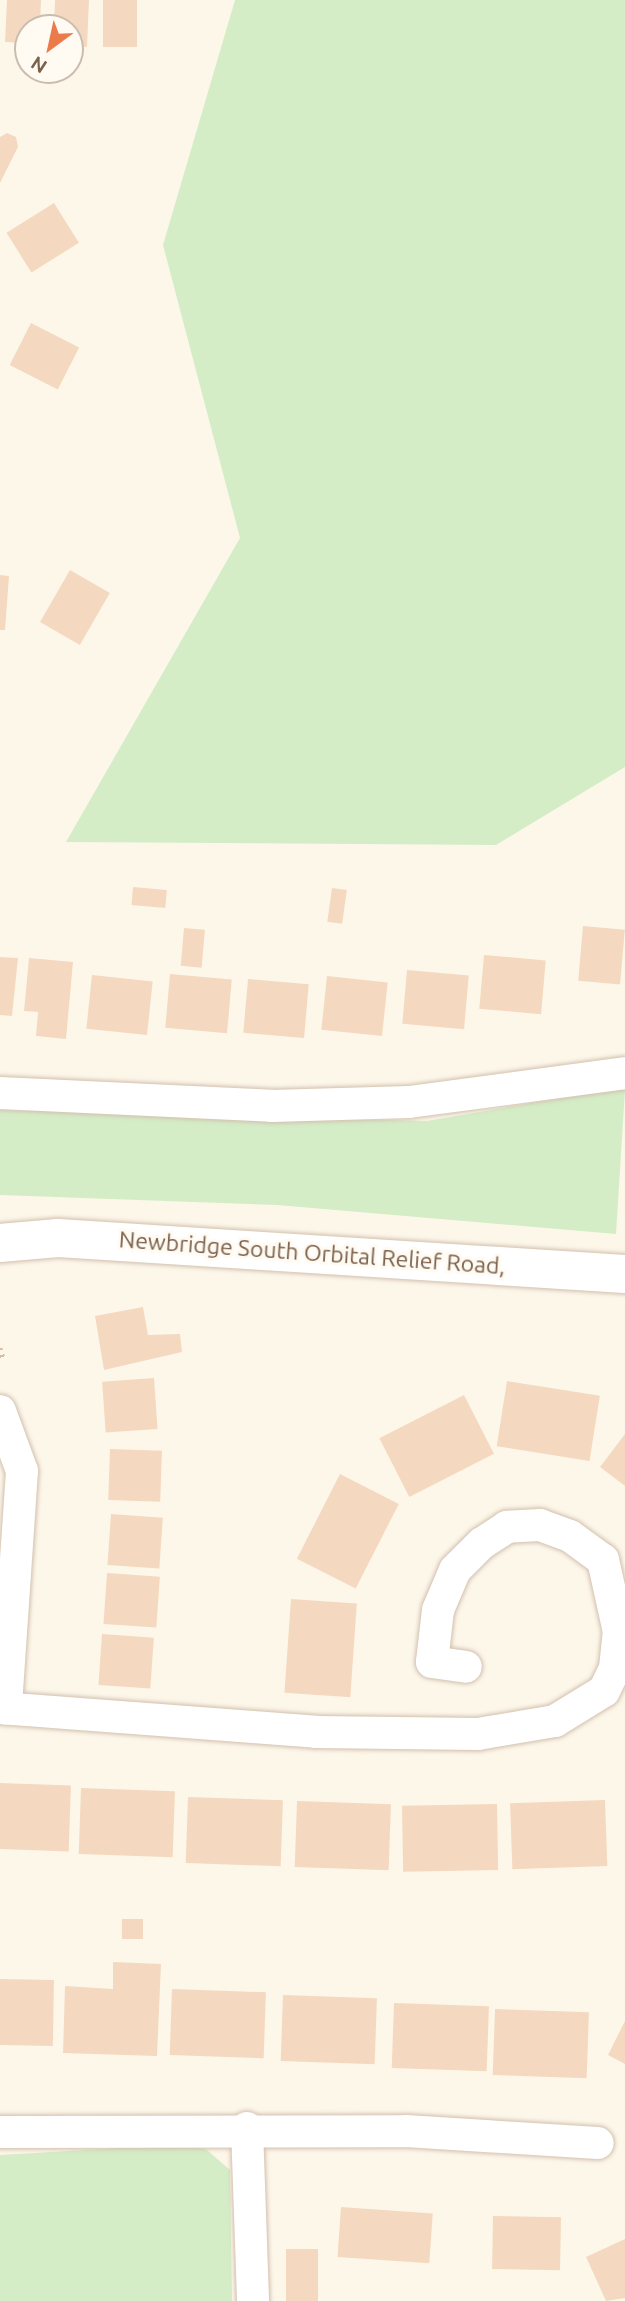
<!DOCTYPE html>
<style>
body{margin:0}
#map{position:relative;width:625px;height:2301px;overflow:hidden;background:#fdf7ea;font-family:Ubuntu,sans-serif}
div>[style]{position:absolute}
.green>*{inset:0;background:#d4edc7}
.building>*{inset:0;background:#f4d9c0;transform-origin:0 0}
.path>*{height:4.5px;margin-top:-2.25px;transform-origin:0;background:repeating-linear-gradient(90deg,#dabca2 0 2px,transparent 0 7px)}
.roads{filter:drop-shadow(0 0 2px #d2c0ae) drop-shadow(0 0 2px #d2c0ae)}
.minor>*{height:32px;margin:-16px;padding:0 16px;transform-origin:16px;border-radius:16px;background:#fff}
.tertiary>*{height:38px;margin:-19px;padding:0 19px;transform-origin:19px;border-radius:19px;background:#fff}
span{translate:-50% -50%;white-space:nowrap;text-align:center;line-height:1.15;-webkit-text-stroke:6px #fffbf2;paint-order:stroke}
.street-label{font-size:23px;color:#7b604b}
.north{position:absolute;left:14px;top:14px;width:70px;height:70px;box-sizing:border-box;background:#fffbf2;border:2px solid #cabdaf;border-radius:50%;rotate:213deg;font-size:19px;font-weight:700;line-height:28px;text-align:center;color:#7b604b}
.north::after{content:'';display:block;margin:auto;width:24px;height:32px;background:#ec7b4b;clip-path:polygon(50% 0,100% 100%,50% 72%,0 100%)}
</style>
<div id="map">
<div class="green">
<i style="clip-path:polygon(235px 0,625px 0,625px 767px,496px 845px,66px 842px,240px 538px,163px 245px)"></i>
<i style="clip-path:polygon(607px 1090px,625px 1090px,616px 1234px,277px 1205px,0 1195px,0 1110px,427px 1121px)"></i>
<i style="clip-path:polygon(189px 2144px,207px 2150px,230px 2170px,232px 2301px,0 2301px,0 2155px)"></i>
</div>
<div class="building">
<i style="clip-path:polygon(7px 0,41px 0,40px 28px,28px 28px,28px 43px,5px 42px)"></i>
<i style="clip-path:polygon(55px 0,89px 0,87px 47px,70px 46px,70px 28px,54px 28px)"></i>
<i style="left:103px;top:0;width:34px;height:47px"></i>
<i style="clip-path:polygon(7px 133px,16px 137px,18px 147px,0 183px,0 137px)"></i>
<i style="left:54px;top:203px;width:47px;height:56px;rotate:58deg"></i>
<i style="left:31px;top:323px;width:54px;height:47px;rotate:27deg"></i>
<i style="left:70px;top:570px;width:46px;height:60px;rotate:30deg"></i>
<i style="clip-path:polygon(0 575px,9px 576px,5px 630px,0 630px)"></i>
<i style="left:133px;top:887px;width:34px;height:18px;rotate:5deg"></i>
<i style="left:332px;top:888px;width:15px;height:34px;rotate:8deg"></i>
<i style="left:583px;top:926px;width:42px;height:55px;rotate:5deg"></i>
<i style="left:184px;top:928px;width:21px;height:38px;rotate:5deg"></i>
<i style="left:484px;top:955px;width:62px;height:54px;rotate:5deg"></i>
<i style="clip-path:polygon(0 957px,18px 958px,12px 1016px,0 1015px)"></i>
<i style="clip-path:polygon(29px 958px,73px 962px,66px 1039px,36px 1036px,38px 1012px,24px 1011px)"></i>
<i style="left:407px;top:970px;width:62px;height:54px;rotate:5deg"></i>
<i style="left:170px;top:974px;width:62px;height:54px;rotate:5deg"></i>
<i style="left:92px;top:975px;width:61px;height:54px;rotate:6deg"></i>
<i style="left:327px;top:976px;width:61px;height:54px;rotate:6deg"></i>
<i style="left:248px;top:979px;width:61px;height:54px;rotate:5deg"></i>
<i style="clip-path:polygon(143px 1307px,148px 1335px,180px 1334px,182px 1352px,104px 1370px,95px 1316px)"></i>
<i style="left:154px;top:1378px;width:51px;height:52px;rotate:86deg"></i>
<i style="left:507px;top:1381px;width:94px;height:66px;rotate:9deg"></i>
<i style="left:464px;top:1395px;width:66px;height:95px;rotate:63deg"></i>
<i style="clip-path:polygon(625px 1434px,625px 1486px,600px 1467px)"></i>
<i style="left:110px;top:1449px;width:52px;height:51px;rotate:2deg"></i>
<i style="left:340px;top:1474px;width:66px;height:95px;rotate:27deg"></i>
<i style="left:111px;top:1514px;width:52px;height:51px;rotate:4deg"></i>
<i style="left:107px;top:1573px;width:53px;height:51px;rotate:4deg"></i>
<i style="left:291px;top:1599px;width:66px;height:94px;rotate:4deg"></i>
<i style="left:102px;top:1634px;width:52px;height:51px;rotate:4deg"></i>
<i style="left:0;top:1783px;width:71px;height:66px;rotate:2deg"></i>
<i style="left:81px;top:1788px;width:94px;height:66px;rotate:2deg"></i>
<i style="left:188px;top:1797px;width:95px;height:66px;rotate:2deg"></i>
<i style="left:605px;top:1800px;width:66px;height:95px;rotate:88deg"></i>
<i style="left:297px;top:1801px;width:94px;height:66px;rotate:2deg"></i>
<i style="left:497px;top:1804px;width:66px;height:95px;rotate:89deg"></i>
<i style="left:122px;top:1919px;width:21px;height:20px"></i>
<i style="clip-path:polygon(113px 1962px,161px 1964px,157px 2056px,63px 2053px,65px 1986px,113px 1989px)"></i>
<i style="left:0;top:1979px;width:54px;height:66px;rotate:1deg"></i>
<i style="left:172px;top:1989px;width:94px;height:66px;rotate:2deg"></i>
<i style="left:283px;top:1995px;width:94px;height:66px;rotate:2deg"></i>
<i style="left:394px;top:2003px;width:95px;height:65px;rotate:2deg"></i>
<i style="left:495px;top:2009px;width:94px;height:66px;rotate:2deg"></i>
<i style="clip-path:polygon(625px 2021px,625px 2064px,608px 2055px)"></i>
<i style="left:341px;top:2207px;width:92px;height:50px;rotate:4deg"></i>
<i style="left:493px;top:2216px;width:68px;height:53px;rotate:1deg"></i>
<i style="clip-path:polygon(625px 2239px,625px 2298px,606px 2301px,586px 2257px)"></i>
<i style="left:318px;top:2249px;width:52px;height:32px;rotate:90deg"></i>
</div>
<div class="path">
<i style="left:0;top:1348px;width:13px;rotate:72deg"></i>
</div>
<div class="roads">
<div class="minor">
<i style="left:0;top:1093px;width:272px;rotate:2.7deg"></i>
<i style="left:272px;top:1106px;width:137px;rotate:-1.7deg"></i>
<i style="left:409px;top:1102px;width:218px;rotate:-7.6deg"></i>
<i style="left:0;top:1411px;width:64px;rotate:69.9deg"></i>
<i style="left:22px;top:1471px;width:238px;rotate:93.9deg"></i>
<i style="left:0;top:1708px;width:317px;rotate:4.3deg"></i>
<i style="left:316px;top:1732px;width:162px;rotate:0.7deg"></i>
<i style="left:478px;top:1734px;width:78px;rotate:-9.6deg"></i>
<i style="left:555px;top:1721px;width:57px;rotate:-31.5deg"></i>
<i style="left:604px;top:1691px;width:25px;rotate:-64deg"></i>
<i style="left:615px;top:1668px;width:36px;rotate:-84deg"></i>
<i style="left:619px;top:1632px;width:74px;rotate:-102.5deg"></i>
<i style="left:603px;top:1560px;width:41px;rotate:-144deg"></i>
<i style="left:570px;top:1536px;width:32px;rotate:-160deg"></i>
<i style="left:540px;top:1525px;width:33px;rotate:177deg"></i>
<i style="left:507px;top:1527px;width:30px;rotate:147deg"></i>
<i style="left:482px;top:1543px;width:38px;rotate:135deg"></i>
<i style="left:455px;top:1570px;width:43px;rotate:113deg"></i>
<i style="left:438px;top:1610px;width:52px;rotate:96.6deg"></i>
<i style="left:432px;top:1662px;width:34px;rotate:8deg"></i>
<i style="left:247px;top:2128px;width:173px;rotate:88deg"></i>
<i style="left:0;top:2132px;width:406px;rotate:-0.1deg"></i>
<i style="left:406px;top:2131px;width:192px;rotate:3.6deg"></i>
</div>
<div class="tertiary">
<i style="left:0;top:1243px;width:58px;rotate:-4.9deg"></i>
<i style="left:58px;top:1238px;width:568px;rotate:3.63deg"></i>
</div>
</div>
<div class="street-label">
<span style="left:312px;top:1253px;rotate:4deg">Newbridge South Orbital Relief Road,</span>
</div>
<div class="north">N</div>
</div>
